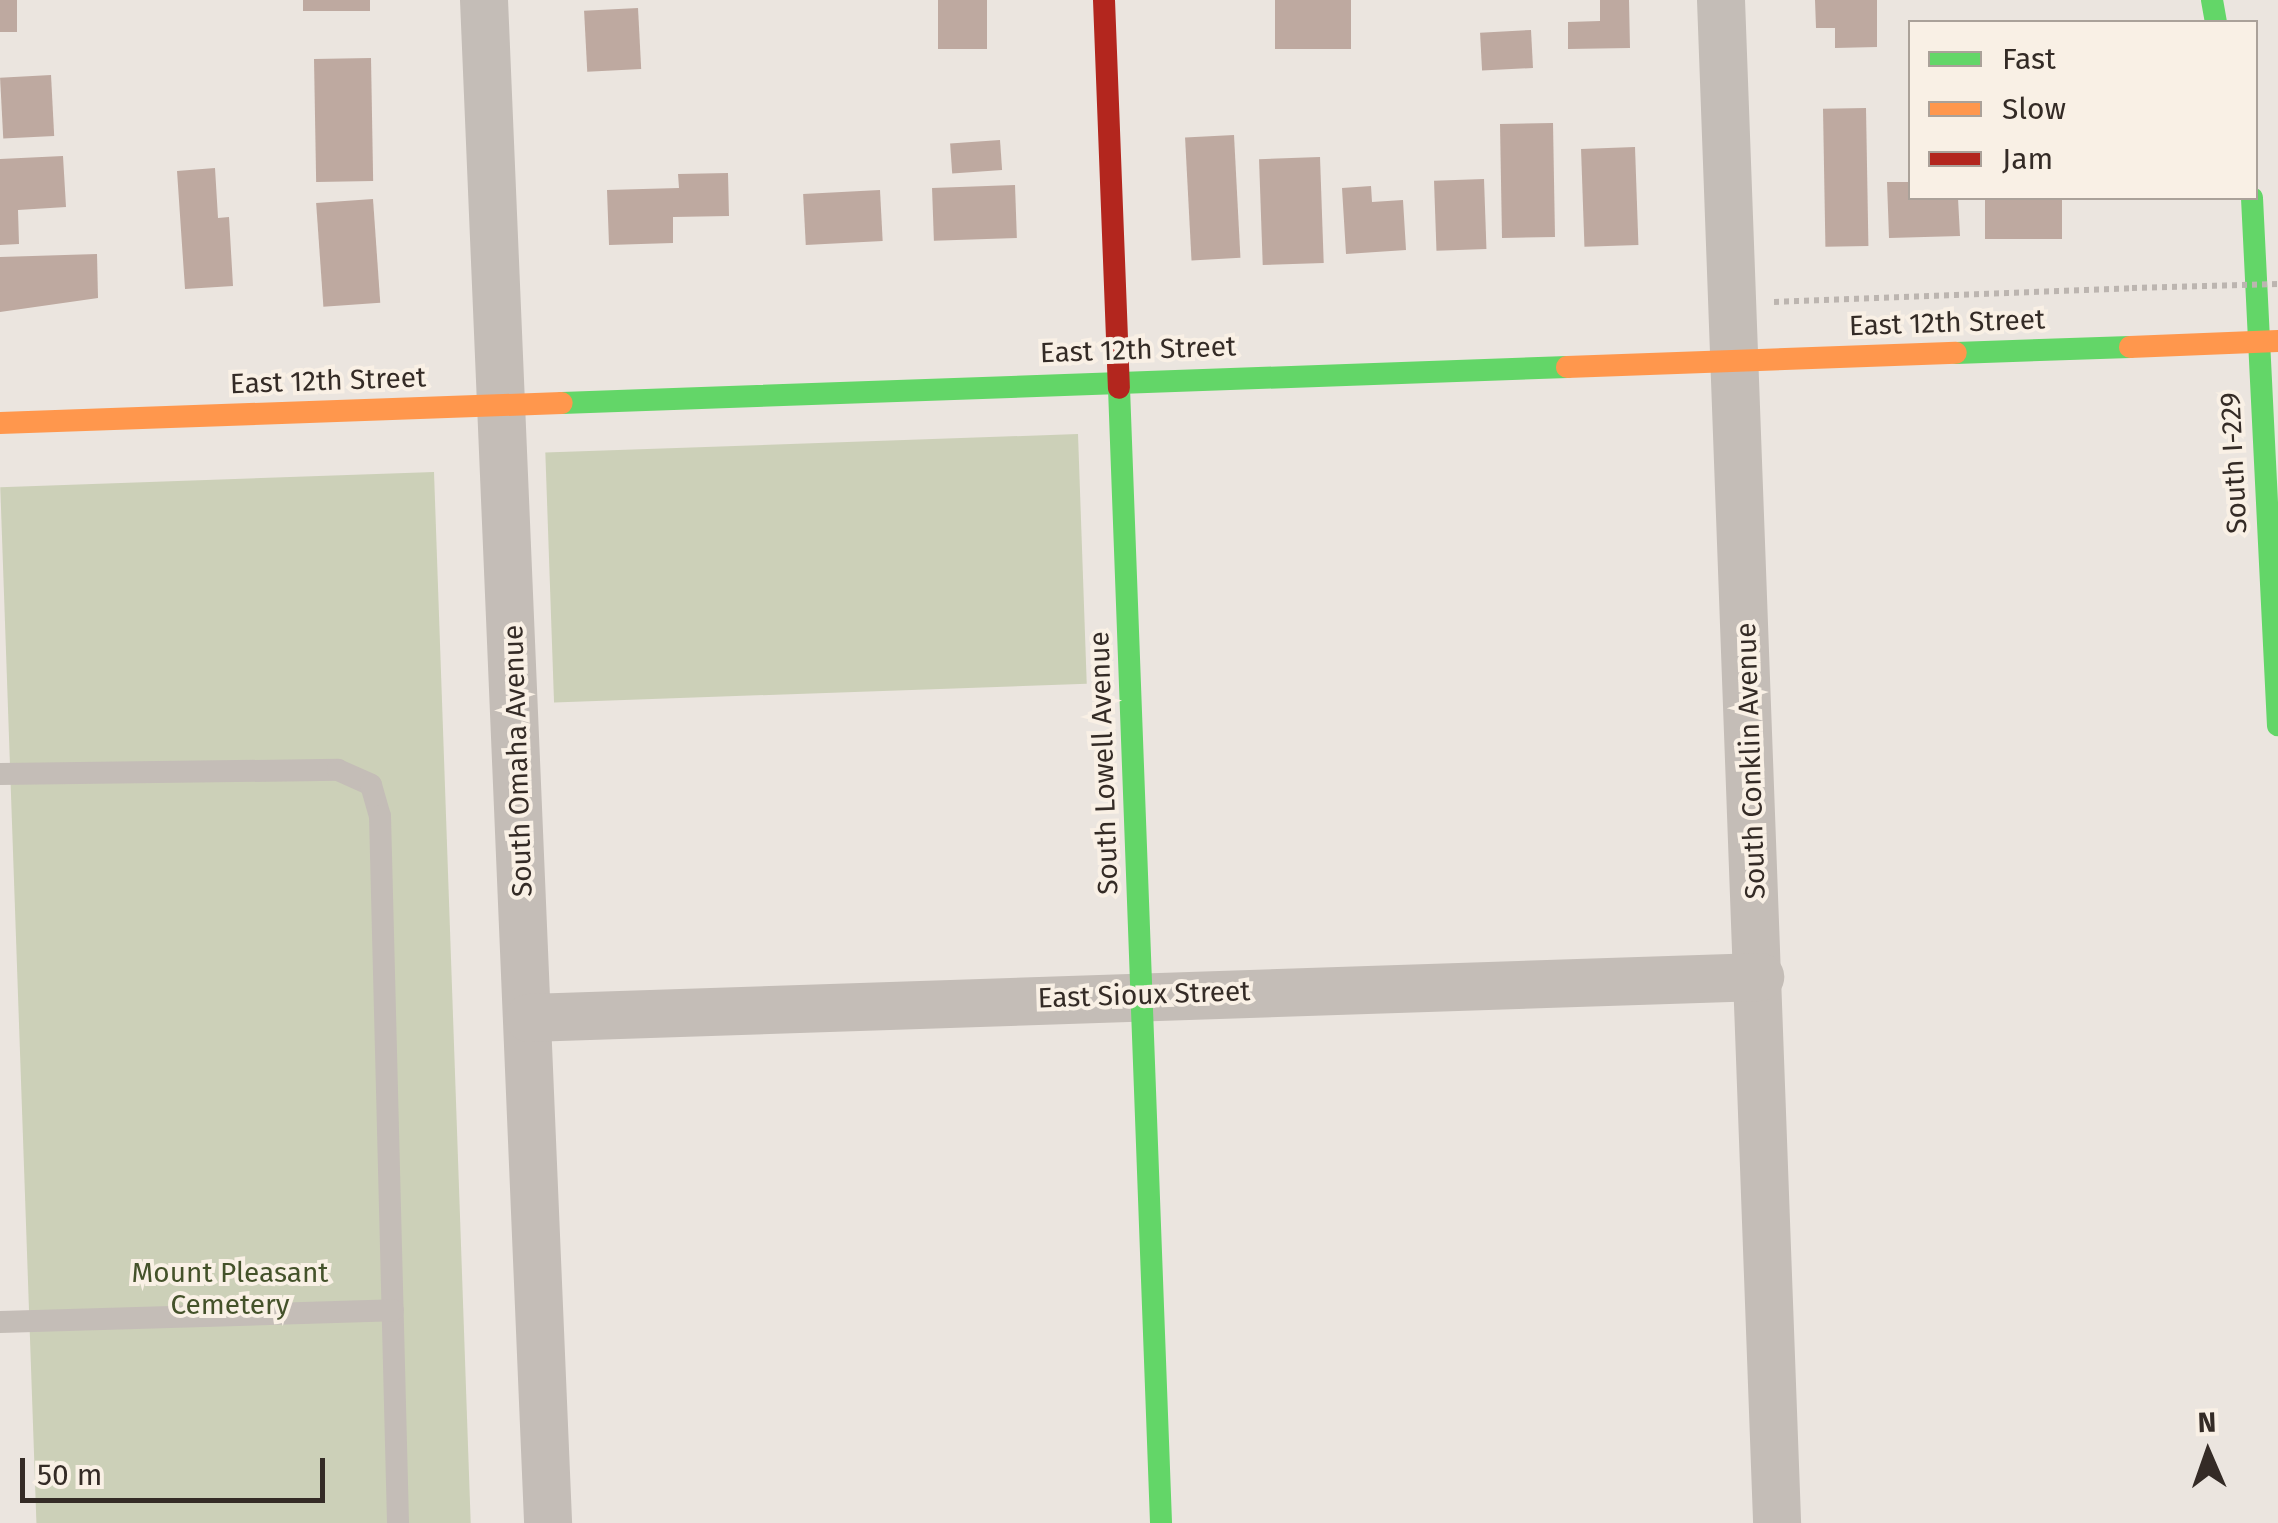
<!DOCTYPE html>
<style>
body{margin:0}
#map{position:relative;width:2278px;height:1523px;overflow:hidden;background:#ebe5df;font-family:"Fira Sans",sans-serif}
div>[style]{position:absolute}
.green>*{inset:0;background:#ccd0b8;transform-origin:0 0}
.building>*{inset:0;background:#bea9a0;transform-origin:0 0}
.path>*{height:6px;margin-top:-3px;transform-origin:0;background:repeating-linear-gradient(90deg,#bcb5b0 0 5px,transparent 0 10px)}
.lane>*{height:22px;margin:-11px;padding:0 11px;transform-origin:11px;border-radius:11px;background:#c4bdb7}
.street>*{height:48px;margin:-24px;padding:0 24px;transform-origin:24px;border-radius:24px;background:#c4bdb7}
.fast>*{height:22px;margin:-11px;padding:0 11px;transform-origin:11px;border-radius:11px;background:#63d668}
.slow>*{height:22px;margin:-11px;padding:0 11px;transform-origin:11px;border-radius:11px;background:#ff974d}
.jam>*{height:22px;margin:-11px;padding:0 11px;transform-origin:11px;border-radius:11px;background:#b3261e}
.path-bridge>*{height:6px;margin-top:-3px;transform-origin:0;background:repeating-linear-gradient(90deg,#bcb5b0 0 5px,transparent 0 10px)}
.slow-bridge>*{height:22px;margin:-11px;padding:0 11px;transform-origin:11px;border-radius:11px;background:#ff974d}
span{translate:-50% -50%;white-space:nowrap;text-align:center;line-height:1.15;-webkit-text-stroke:8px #f9f0e5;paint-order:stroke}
.street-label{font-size:28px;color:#342b26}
.park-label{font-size:28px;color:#44522a}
.legend{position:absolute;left:1908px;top:20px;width:350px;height:180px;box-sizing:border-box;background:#f9f0e5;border:2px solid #aaa199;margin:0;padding:12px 18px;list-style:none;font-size:30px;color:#342b26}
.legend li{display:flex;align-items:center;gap:20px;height:50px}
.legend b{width:50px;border:2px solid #aaa199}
.north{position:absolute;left:2158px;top:1403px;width:100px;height:100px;-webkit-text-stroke:8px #f9f0e5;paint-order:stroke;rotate:358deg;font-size:28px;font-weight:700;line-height:40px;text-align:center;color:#342b26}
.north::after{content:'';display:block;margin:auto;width:35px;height:45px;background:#342b26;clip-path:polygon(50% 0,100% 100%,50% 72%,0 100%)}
.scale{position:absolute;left:20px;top:1458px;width:305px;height:45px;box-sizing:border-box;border:5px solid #342b26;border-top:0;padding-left:12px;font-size:30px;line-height:35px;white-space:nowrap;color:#342b26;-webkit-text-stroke:8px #f9f0e5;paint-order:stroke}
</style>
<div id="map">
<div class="green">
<i style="left:1078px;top:434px;width:250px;height:533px;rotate:88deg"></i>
<i style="left:434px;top:472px;width:1052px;height:434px;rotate:88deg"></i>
</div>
<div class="building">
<i style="left:0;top:0;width:17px;height:32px"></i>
<i style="left:303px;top:0;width:67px;height:11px"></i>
<i style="left:938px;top:0;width:49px;height:49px"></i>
<i style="left:1275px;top:0;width:76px;height:49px"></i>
<i style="clip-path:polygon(1600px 0,1629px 0,1630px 48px,1568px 49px,1568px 22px,1600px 21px)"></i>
<i style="clip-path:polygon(1815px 0,1877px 0,1877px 47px,1835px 48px,1835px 28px,1816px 28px)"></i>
<i style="left:638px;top:8px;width:61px;height:54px;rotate:87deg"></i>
<i style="left:1531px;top:30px;width:38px;height:51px;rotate:87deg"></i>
<i style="left:371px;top:58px;width:123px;height:57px;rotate:89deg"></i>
<i style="left:51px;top:75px;width:61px;height:51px;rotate:87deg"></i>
<i style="left:1866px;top:108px;width:138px;height:43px;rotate:89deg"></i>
<i style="left:1553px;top:123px;width:114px;height:53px;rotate:89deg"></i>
<i style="left:1234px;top:135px;width:123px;height:49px;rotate:87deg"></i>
<i style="left:1000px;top:140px;width:30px;height:50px;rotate:86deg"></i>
<i style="left:1635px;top:147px;width:98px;height:54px;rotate:88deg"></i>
<i style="clip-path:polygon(63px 156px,66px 207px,18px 210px,19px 244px,0 245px,0 159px)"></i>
<i style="left:1320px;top:157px;width:106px;height:61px;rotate:88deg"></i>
<i style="clip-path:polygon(215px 168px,218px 218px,229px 217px,233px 286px,185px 289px,177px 171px)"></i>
<i style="clip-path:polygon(728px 173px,729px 216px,673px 217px,673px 243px,609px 245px,607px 190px,679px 188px,678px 174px)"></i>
<i style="left:1484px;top:179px;width:70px;height:50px;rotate:88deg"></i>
<i style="clip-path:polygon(1887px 182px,1910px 182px,1910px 198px,1958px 198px,1960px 236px,1889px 238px)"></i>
<i style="left:1015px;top:185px;width:53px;height:83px;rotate:88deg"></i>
<i style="clip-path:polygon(1371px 186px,1372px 202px,1403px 200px,1406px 250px,1346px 254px,1342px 188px)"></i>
<i style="left:880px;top:190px;width:51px;height:77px;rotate:87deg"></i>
<i style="left:1985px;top:198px;width:77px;height:41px"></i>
<i style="left:373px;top:199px;width:104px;height:57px;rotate:86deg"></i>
<i style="clip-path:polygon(97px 254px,98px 298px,0 312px,0 257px)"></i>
</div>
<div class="path">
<i style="left:1774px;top:302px;width:358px;rotate:-2.2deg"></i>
</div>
<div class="lane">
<i style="left:0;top:774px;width:338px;rotate:-0.7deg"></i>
<i style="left:338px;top:770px;width:36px;rotate:24deg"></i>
<i style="left:371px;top:785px;width:32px;rotate:74deg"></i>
<i style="left:380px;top:816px;width:707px;rotate:88.54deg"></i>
<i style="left:0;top:1322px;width:393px;rotate:-1.7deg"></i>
</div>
<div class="street">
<i style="left:484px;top:0;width:1524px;rotate:87.59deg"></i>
<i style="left:1721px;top:0;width:1524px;rotate:87.89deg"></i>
<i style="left:529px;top:1018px;width:1232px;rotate:-1.91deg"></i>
</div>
<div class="fast">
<i style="left:2212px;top:0;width:22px;rotate:80deg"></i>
<i style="left:2252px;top:198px;width:528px;rotate:87.18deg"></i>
<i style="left:1956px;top:353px;width:174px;rotate:-2deg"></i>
<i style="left:1119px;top:388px;width:1136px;rotate:87.88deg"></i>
<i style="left:562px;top:403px;width:1006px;rotate:-2.05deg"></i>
</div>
<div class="slow">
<i style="left:1567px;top:367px;width:389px;rotate:-2.1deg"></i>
<i style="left:0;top:423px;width:562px;rotate:-2.04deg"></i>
</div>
<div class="jam">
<i style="left:1104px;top:0;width:388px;rotate:87.8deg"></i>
</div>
<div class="path-bridge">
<i style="left:2132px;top:288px;width:146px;rotate:-1.6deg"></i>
</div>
<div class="slow-bridge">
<i style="left:2130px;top:347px;width:148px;rotate:-2.3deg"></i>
</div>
<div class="street-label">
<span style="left:1947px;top:323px;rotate:-2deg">East 12th Street</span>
<span style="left:1138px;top:350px;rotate:-2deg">East 12th Street</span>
<span style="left:328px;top:381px;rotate:-2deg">East 12th Street</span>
<span style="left:2234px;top:463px;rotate:-93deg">South I-229</span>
<span style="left:518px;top:761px;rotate:-92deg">South Omaha Avenue</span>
<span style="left:1751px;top:761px;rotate:-92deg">South Conklin Avenue</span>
<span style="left:1104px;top:763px;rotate:-92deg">South Lowell Avenue</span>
<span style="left:1144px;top:995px;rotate:-2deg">East Sioux Street</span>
</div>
<div class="park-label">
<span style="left:230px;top:1289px">Mount Pleasant<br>Cemetery</span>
</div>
<ul class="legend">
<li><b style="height:12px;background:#63d668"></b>Fast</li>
<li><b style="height:12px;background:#ff974d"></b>Slow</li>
<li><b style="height:12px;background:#b3261e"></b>Jam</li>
</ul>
<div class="north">N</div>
<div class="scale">50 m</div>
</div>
